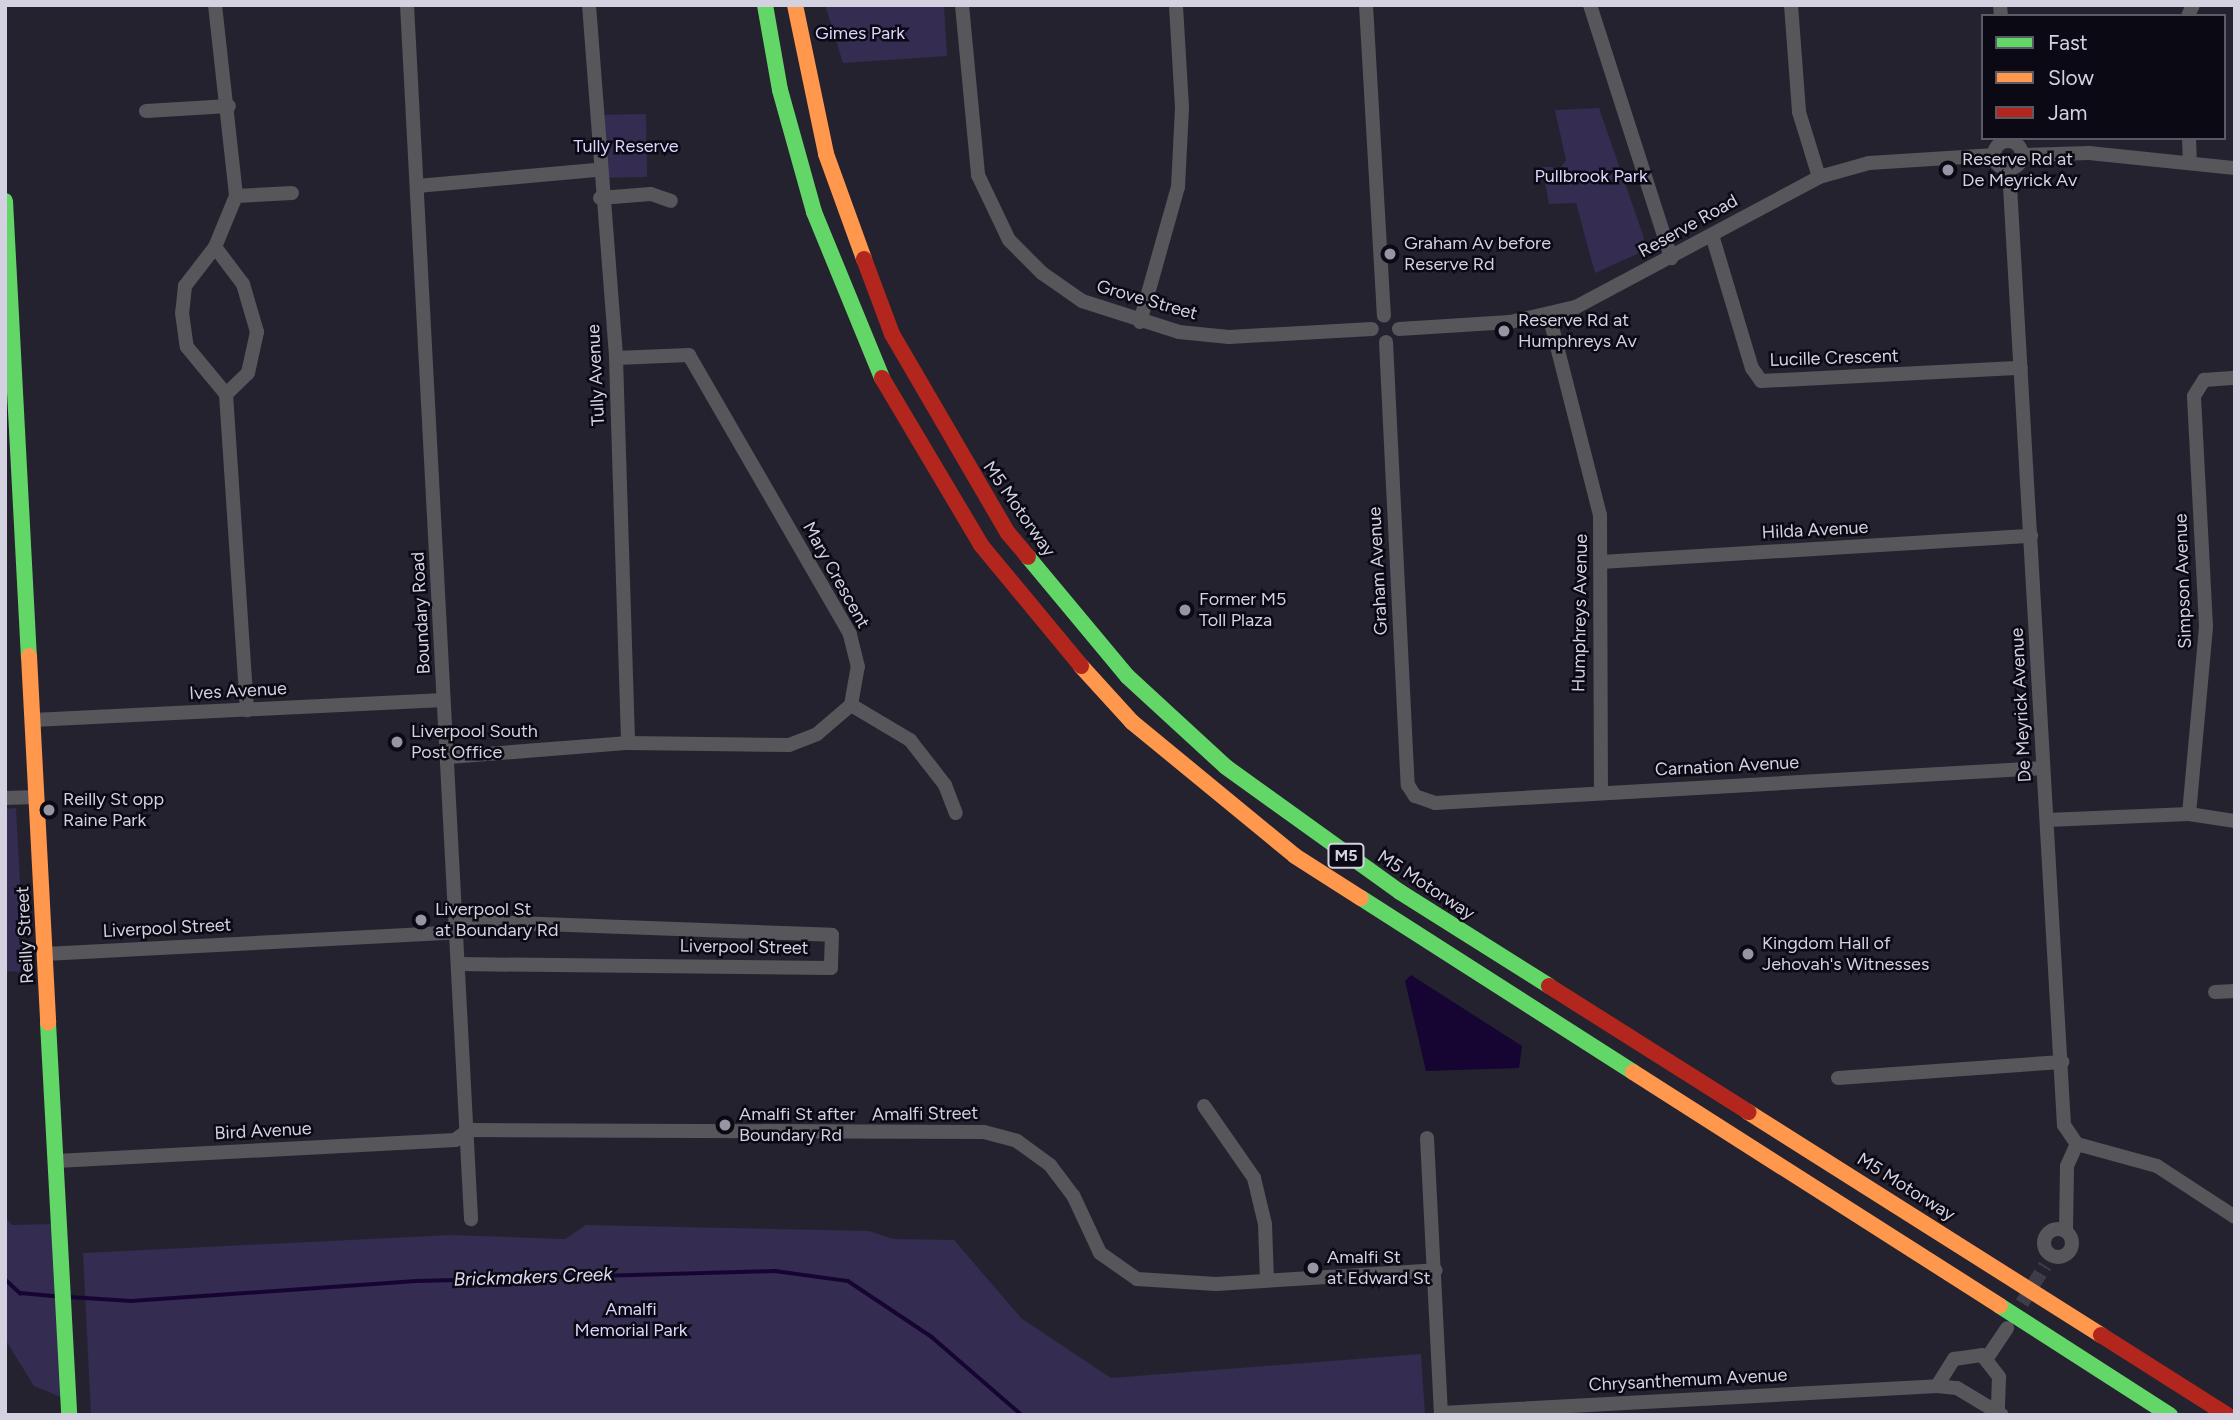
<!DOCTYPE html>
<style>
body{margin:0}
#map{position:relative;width:2240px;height:1420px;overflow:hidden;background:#25222f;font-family:Figtree,sans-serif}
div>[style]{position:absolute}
.green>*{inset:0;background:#342c51;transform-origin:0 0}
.water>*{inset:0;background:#160532}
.stream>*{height:3.5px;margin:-1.75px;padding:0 1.75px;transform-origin:1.75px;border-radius:1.75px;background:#160532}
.street-tunnel>*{height:14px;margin-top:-7px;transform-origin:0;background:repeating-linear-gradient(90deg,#3f3c4a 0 14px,transparent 0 21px)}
.street>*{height:14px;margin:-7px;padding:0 7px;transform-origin:7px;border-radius:7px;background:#57565b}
.street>.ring{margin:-7px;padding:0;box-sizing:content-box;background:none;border:14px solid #57565b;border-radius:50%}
.fast>*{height:16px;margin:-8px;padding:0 8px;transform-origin:8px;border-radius:8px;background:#63d668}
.slow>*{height:16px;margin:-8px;padding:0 8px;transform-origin:8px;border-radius:8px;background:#ff974d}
.jam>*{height:16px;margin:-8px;padding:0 8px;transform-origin:8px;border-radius:8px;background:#b3261e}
.dots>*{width:19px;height:19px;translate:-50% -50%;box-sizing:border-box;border:4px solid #0b0913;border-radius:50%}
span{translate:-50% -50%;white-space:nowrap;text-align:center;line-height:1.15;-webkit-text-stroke:5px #0b0913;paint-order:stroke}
.shield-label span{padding:2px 5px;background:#0b0913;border:2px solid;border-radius:5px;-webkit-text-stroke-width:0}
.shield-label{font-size:16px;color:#d4d2e1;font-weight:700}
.park-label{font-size:18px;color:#dbd4fd}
.poi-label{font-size:18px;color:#d4d2e1}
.left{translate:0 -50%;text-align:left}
.street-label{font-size:18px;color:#d4d2e1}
.water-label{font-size:19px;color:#dcd9ee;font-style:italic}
.frame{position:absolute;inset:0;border:7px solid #d4d2e1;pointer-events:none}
.legend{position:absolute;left:1981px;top:14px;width:245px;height:126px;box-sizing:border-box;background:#0b0913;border:2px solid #5b5965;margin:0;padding:9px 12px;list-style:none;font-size:21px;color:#d4d2e1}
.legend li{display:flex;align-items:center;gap:14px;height:35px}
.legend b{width:35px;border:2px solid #5b5965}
</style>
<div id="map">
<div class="green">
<i style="clip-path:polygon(825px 5px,944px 5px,947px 56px,843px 63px)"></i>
<i style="clip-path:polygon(1599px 108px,1644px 238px,1639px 253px,1595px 273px,1576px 203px,1549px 204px,1542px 167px,1561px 167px,1566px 160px,1555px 110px)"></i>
<i style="left:646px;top:114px;width:63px;height:42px;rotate:89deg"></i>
<i style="clip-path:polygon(16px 808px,24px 958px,19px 972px,5px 971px,5px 809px)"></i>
<i style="clip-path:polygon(5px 1217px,12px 1225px,55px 1224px,63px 1398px,34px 1386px,5px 1339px)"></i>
<i style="clip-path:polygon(586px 1225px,869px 1231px,893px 1239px,954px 1240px,1021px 1318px,1111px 1378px,1421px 1354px,1425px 1415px,91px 1415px,83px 1253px,451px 1235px,565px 1239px)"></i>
</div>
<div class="water">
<i style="clip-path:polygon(1411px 975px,1522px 1046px,1519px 1068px,1426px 1071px,1405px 981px)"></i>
</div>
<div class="stream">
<i style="left:5px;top:1279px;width:21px;rotate:43deg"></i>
<i style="left:20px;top:1293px;width:36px;rotate:5deg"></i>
<i style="left:70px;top:1297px;width:61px;rotate:3.8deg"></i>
<i style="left:131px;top:1301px;width:289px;rotate:-4deg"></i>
<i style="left:419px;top:1281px;width:356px;rotate:-1.6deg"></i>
<i style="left:775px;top:1271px;width:74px;rotate:7.8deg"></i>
<i style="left:848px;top:1281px;width:101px;rotate:33.7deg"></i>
<i style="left:932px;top:1337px;width:119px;rotate:40.9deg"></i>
</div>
<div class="street-tunnel">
<i style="left:2011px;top:1321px;width:65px;rotate:-58.3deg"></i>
</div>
<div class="street">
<i style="left:215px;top:5px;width:192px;rotate:83.7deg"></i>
<i style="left:236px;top:196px;width:55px;rotate:112.4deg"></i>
<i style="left:215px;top:247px;width:49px;rotate:127.6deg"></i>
<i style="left:185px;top:286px;width:27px;rotate:96deg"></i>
<i style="left:182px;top:313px;width:34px;rotate:82deg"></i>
<i style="left:187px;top:347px;width:61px;rotate:50.3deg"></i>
<i style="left:226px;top:394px;width:317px;rotate:86.2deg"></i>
<i style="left:407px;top:5px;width:1216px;rotate:86.98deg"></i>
<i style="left:589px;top:5px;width:354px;rotate:85.6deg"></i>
<i style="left:616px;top:358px;width:385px;rotate:88.2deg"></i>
<i style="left:962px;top:5px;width:171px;rotate:84.6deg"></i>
<i style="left:978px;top:175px;width:72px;rotate:64.5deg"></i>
<i style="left:1009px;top:240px;width:47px;rotate:45deg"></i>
<i style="left:1042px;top:273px;width:49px;rotate:35deg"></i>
<i style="left:1082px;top:301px;width:102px;rotate:17.7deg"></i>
<i style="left:1179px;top:332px;width:50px;rotate:5.7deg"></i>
<i style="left:1229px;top:337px;width:143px;rotate:-3.2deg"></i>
<i style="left:1366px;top:5px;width:311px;rotate:86.7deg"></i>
<i style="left:1590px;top:5px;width:266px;rotate:72.2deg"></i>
<i style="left:1791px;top:5px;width:107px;rotate:85.7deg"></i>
<i style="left:1799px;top:112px;width:68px;rotate:72.9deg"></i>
<i style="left:2000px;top:5px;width:11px;rotate:85deg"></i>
<i style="left:2188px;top:16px;width:12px;rotate:-66deg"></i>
<i style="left:146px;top:111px;width:83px;rotate:-3.4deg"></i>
<i style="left:2189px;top:138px;width:24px;rotate:88deg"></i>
<i class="ring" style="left:1994px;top:141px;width:14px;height:14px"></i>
<i style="left:2022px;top:155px;width:67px;rotate:-1.7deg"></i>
<i style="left:2089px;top:153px;width:147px;rotate:5.9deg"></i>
<i style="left:2009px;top:169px;width:958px;rotate:86.71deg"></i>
<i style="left:2064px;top:1125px;width:23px;rotate:56deg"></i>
<i style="left:2077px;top:1144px;width:83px;rotate:15.4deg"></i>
<i style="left:2157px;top:1166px;width:93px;rotate:33.2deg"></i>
<i style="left:417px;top:186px;width:182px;rotate:-5.1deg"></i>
<i style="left:236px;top:196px;width:56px;rotate:-3.1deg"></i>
<i style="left:600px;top:198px;width:51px;rotate:-4.5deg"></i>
<i style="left:651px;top:194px;width:21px;rotate:19deg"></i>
<i style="left:1712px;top:235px;width:139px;rotate:73.3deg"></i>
<i style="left:1752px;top:368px;width:16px;rotate:55deg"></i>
<i style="left:1761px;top:381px;width:260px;rotate:-2.9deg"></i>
<i style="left:215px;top:247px;width:46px;rotate:52.9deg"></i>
<i style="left:243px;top:284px;width:50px;rotate:73.7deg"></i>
<i style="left:257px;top:332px;width:42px;rotate:102.4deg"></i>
<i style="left:248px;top:373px;width:30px;rotate:136deg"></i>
<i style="left:1549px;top:315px;width:206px;rotate:75.7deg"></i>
<i style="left:1600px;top:515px;width:278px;rotate:89.8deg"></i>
<i style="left:1140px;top:322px;width:140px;rotate:-74.3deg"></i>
<i style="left:1178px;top:187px;width:80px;rotate:-87.1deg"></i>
<i style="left:1182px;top:107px;width:102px;rotate:-93.4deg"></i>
<i style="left:1399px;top:329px;width:111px;rotate:-3.6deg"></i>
<i style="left:1510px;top:322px;width:68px;rotate:-12.8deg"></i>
<i style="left:1576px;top:307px;width:276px;rotate:-28.1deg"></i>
<i style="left:1819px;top:177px;width:52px;rotate:-15.6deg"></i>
<i style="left:1869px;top:163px;width:126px;rotate:-3.6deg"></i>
<i style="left:1386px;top:342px;width:444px;rotate:87.2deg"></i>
<i style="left:1408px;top:785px;width:13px;rotate:58deg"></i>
<i style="left:1415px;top:796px;width:21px;rotate:19deg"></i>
<i style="left:1435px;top:803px;width:609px;rotate:-3.29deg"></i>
<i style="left:1601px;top:562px;width:431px;rotate:-3.5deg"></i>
<i style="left:851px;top:705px;width:69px;rotate:30.7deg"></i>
<i style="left:910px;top:740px;width:57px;rotate:52.1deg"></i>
<i style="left:945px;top:785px;width:30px;rotate:69deg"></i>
<i style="left:33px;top:720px;width:411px;rotate:-2.8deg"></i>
<i style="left:449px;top:757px;width:180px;rotate:-4.5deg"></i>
<i style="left:628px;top:743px;width:161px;rotate:0.7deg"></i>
<i style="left:789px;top:745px;width:30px;rotate:-21deg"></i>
<i style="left:817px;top:734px;width:45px;rotate:-40.5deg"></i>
<i style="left:851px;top:705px;width:39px;rotate:-80deg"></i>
<i style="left:858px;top:667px;width:34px;rotate:-104deg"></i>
<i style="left:850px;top:634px;width:322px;rotate:-120deg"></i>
<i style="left:689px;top:355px;width:73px;rotate:177.6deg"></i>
<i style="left:5px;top:798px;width:32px;rotate:-2deg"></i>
<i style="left:2189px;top:814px;width:189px;rotate:-84.8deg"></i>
<i style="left:2206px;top:626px;width:230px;rotate:-93deg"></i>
<i style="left:2194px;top:396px;width:19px;rotate:-58deg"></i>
<i style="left:2204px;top:380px;width:31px;rotate:-4deg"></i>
<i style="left:2047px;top:820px;width:142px;rotate:-2.4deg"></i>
<i style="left:2189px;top:814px;width:47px;rotate:8.7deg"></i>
<i style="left:458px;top:921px;width:374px;rotate:2.1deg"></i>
<i style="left:832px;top:935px;width:33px;rotate:92deg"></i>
<i style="left:831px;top:968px;width:371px;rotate:-179.4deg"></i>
<i style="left:45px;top:954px;width:414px;rotate:-3deg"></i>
<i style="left:2215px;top:992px;width:20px;rotate:-3deg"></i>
<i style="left:1838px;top:1078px;width:225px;rotate:-4.1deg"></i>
<i style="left:1204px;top:1106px;width:88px;rotate:55.2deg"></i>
<i style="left:1254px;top:1178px;width:47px;rotate:76.6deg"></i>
<i style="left:1265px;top:1224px;width:56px;rotate:88deg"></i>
<i style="left:469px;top:1130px;width:515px;rotate:0.22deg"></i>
<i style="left:984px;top:1132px;width:34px;rotate:15deg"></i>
<i style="left:1017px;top:1141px;width:41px;rotate:36deg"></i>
<i style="left:1050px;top:1165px;width:38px;rotate:53deg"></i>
<i style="left:1073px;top:1195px;width:64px;rotate:65deg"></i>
<i style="left:1100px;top:1253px;width:45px;rotate:35.1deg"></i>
<i style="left:1137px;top:1279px;width:79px;rotate:3.6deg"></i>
<i style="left:1216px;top:1284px;width:220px;rotate:-3.6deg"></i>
<i style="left:1427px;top:1138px;width:277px;rotate:87.1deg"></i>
<i style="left:56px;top:1161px;width:400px;rotate:-3deg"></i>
<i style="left:455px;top:1140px;width:17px;rotate:-36deg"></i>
<i class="ring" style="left:2044px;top:1229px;width:14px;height:14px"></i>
<i style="left:2066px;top:1231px;width:65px;rotate:-89.1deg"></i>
<i style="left:2067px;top:1166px;width:24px;rotate:-66deg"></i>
<i style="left:1987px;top:1358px;width:36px;rotate:-56deg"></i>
<i style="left:1937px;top:1386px;width:32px;rotate:-58deg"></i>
<i style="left:1954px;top:1359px;width:28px;rotate:-8deg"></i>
<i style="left:1982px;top:1355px;width:28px;rotate:52deg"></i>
<i style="left:1999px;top:1377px;width:35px;rotate:92deg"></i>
<i style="left:1441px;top:1413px;width:497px;rotate:-3.1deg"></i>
<i style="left:1937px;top:1386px;width:20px;rotate:6deg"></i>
<i style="left:1957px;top:1388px;width:52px;rotate:31deg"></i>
</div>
<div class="fast">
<i style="left:765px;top:5px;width:86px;rotate:80deg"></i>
<i style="left:780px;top:90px;width:127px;rotate:74.4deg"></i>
<i style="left:814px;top:212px;width:179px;rotate:67.7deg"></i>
<i style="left:5px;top:201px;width:456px;rotate:87deg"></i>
<i style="left:1028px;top:557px;width:155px;rotate:50.2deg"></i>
<i style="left:1127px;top:676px;width:134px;rotate:42.6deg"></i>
<i style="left:1226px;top:767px;width:214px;rotate:35.7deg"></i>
<i style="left:1400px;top:892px;width:176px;rotate:32.2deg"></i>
<i style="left:1361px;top:898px;width:323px;rotate:32.6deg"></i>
<i style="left:48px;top:1023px;width:393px;rotate:86.9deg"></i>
<i style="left:2000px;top:1306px;width:202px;rotate:32.7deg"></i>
</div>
<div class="slow">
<i style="left:795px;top:5px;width:152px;rotate:78.2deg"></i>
<i style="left:826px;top:154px;width:112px;rotate:70.1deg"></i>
<i style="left:29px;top:656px;width:367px;rotate:87deg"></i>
<i style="left:1081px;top:666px;width:76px;rotate:47.7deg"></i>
<i style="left:1132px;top:722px;width:211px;rotate:39.4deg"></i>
<i style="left:1295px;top:856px;width:78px;rotate:32.5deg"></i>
<i style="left:1633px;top:1072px;width:435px;rotate:32.5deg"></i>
<i style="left:1748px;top:1112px;width:418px;rotate:32.3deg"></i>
</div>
<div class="jam">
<i style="left:864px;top:259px;width:80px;rotate:69.5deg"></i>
<i style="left:892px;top:334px;width:230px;rotate:59.8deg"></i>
<i style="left:1008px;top:533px;width:31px;rotate:50deg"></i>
<i style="left:882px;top:378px;width:194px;rotate:59.3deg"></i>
<i style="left:981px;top:545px;width:157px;rotate:50.4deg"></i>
<i style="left:1549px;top:986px;width:236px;rotate:32.3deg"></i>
<i style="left:2101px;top:1335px;width:149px;rotate:32.4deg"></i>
</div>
<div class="dots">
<i style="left:1948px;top:170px;background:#9794a3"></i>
<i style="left:1390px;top:254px;background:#9794a3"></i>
<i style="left:1504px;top:331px;background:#9794a3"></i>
<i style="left:1185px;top:610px;background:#9794a3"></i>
<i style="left:397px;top:742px;background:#9794a3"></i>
<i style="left:49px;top:810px;background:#9794a3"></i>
<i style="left:421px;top:920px;background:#9794a3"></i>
<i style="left:1748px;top:954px;background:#9794a3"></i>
<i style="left:725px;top:1125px;background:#9794a3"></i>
<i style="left:1313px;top:1268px;background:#9794a3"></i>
</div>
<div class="shield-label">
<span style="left:1346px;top:856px">M5</span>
</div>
<div class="park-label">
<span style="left:860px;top:33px">Gimes Park</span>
<span style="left:626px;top:146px">Tully Reserve</span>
<span style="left:1591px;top:176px">Pullbrook Park</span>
<span style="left:631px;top:1320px">Amalfi<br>Memorial Park</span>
</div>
<div class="poi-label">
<span class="left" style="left:1962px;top:170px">Reserve Rd at<br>De Meyrick Av</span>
<span class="left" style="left:1404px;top:254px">Graham Av before<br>Reserve Rd</span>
<span class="left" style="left:1518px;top:331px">Reserve Rd at<br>Humphreys Av</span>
<span class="left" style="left:1199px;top:610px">Former M5<br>Toll Plaza</span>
<span class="left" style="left:411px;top:742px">Liverpool South<br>Post Office</span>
<span class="left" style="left:63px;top:810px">Reilly St opp<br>Raine Park</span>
<span class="left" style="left:435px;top:920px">Liverpool St<br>at Boundary Rd</span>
<span class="left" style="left:1762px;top:954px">Kingdom Hall of<br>Jehovah's Witnesses</span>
<span class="left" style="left:739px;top:1125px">Amalfi St after<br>Boundary Rd</span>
<span class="left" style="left:1327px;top:1268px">Amalfi St<br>at Edward St</span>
</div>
<div class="street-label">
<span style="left:1688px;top:226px;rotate:-29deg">Reserve Road</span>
<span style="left:1147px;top:300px;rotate:16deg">Grove Street</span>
<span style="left:1834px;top:358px;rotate:-2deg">Lucille Crescent</span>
<span style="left:596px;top:375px;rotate:-93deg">Tully Avenue</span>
<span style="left:1019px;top:509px;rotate:55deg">M5 Motorway</span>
<span style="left:1815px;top:530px;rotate:-3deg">Hilda Avenue</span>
<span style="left:1378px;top:571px;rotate:-93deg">Graham Avenue</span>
<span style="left:836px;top:575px;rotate:61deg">Mary Crescent</span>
<span style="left:2183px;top:581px;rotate:-92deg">Simpson Avenue</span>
<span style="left:421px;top:613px;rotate:-93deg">Boundary Road</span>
<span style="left:1580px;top:613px;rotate:-89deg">Humphreys Avenue</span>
<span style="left:238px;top:691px;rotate:-3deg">Ives Avenue</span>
<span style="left:2021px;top:705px;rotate:-93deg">De Meyrick Avenue</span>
<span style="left:1727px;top:766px;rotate:-3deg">Carnation Avenue</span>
<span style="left:1426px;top:885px;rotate:33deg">M5 Motorway</span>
<span style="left:167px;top:928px;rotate:-3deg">Liverpool Street</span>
<span style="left:25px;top:935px;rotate:-93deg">Reilly Street</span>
<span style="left:744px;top:947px;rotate:1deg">Liverpool Street</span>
<span style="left:925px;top:1114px;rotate:-1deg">Amalfi Street</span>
<span style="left:263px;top:1131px;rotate:-3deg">Bird Avenue</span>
<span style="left:1906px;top:1187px;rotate:32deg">M5 Motorway</span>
<span style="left:1688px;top:1380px;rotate:-3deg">Chrysanthemum Avenue</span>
</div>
<div class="water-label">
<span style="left:533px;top:1277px;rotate:-2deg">Brickmakers Creek</span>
</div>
<div class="frame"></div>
<ul class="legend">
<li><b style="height:9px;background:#63d668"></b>Fast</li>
<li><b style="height:9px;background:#ff974d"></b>Slow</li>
<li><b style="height:9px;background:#b3261e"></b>Jam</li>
</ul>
</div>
